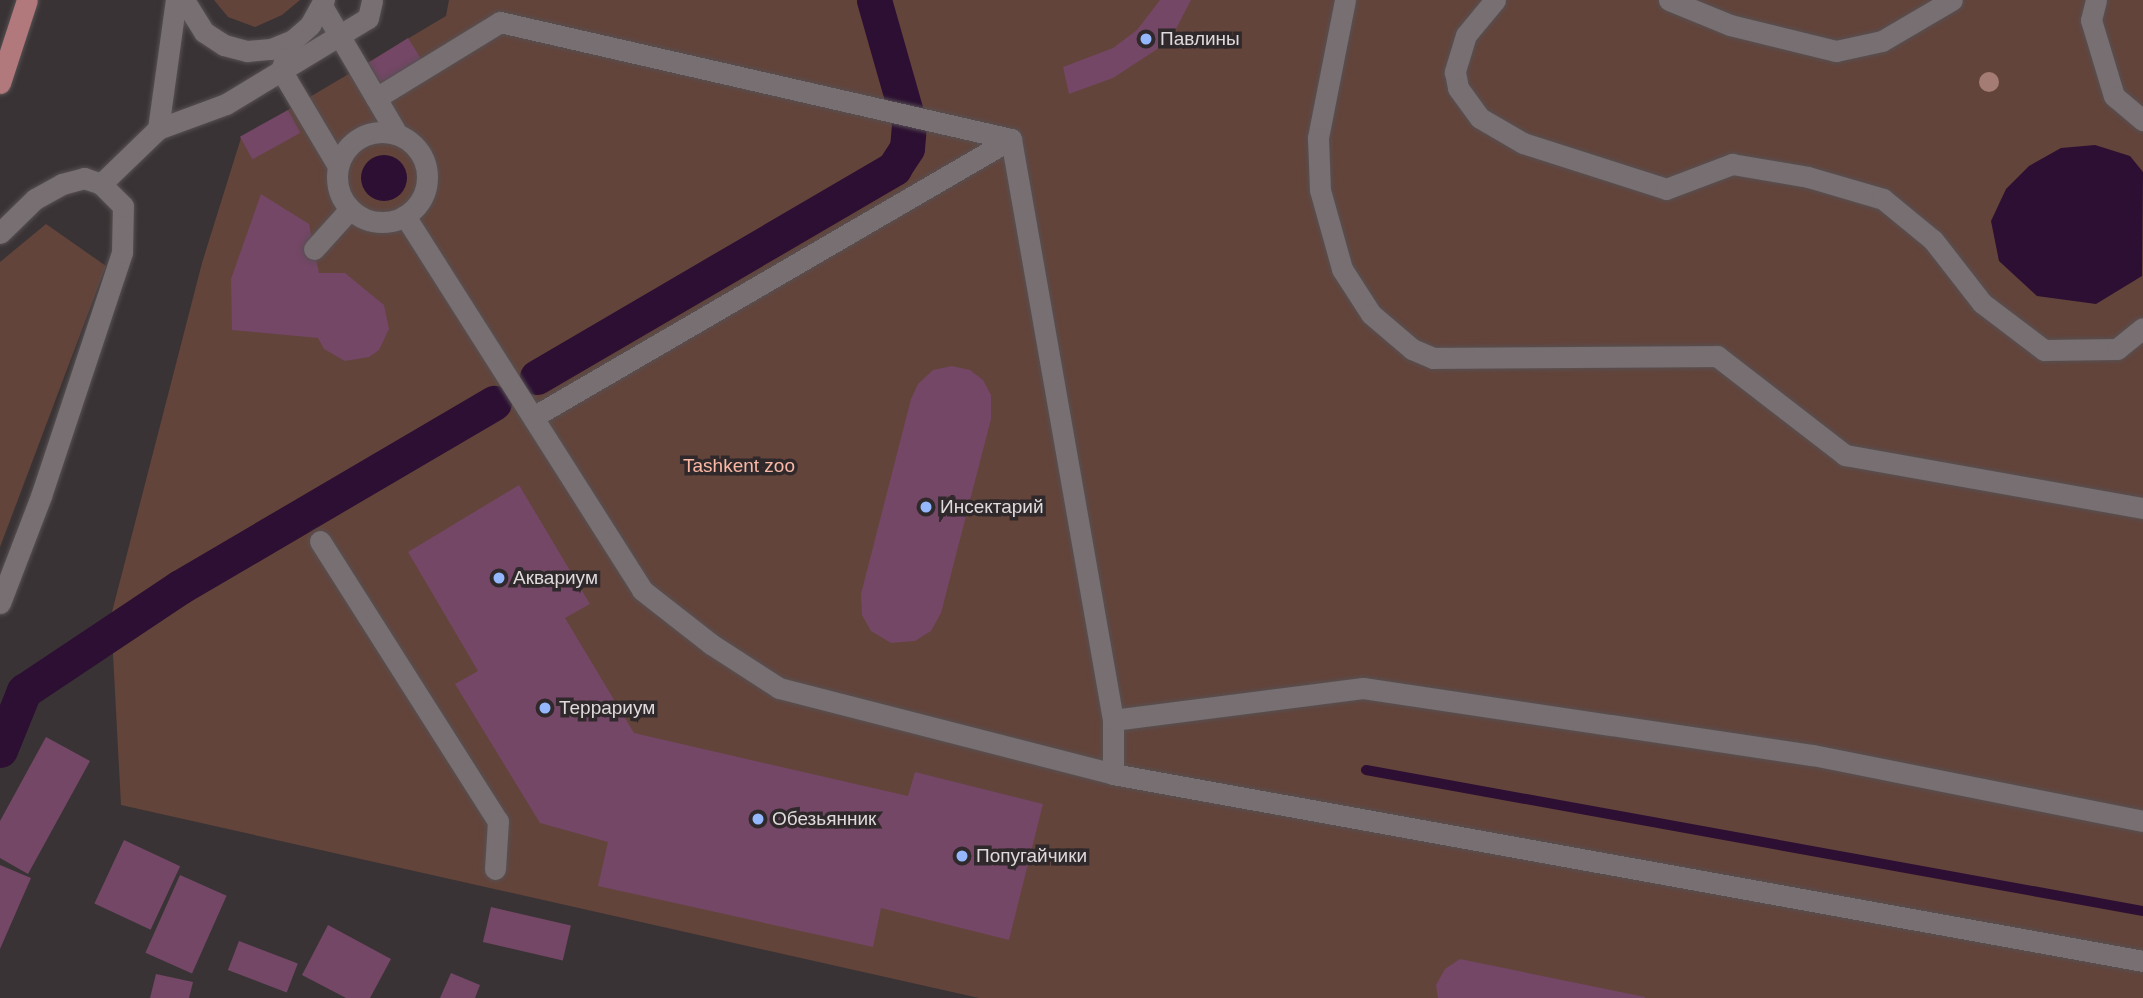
<!DOCTYPE html>
<meta charset="utf-8">
<style>
body{margin:0}
#map{position:relative;width:2143px;height:998px;overflow:hidden;background:#3a3335;font-family:Arial,sans-serif}
div>[style]{position:absolute}
.green>*{inset:0;background:#63443b}
.water>*{inset:0;background:#2c0f32}
.round{border-radius:50%}
.stream>*{height:10px;margin:-5px;padding:0 5px;transform-origin:5px;border-radius:5px;background:#2c0f32}
.canal>*{height:35px;margin:-17.5px;padding:0 17.5px;transform-origin:17.5px;border-radius:17.5px;background:#2c0f32}
.building>*{inset:0;background:#734765;transform-origin:0 0}
.roads{filter:drop-shadow(0 0 2px #565052) drop-shadow(0 0 2px #565052)}
.minor>*{height:21px;margin:-10.5px;padding:0 10.5px;transform-origin:10.5px;border-radius:10.5px;background:#776f72}
.minor>.ring{margin:-10.5px;padding:0;box-sizing:content-box;background:none;border:21px solid #776f72;border-radius:50%}
.major>*{height:21px;margin:-10.5px;padding:0 10.5px;transform-origin:10.5px;border-radius:10.5px;background:#b2797d}
.trees>*{width:20px;height:20px;margin:-10px;border-radius:50%;background:#a47c73}
.dots>*{width:19px;height:19px;translate:-50% -50%;box-sizing:border-box;border:4px solid #30292b;border-radius:50%}
span{translate:-50% -50%;white-space:nowrap;text-align:center;line-height:1.15;-webkit-text-stroke:7px #30292b;paint-order:stroke}
.poi-label{font-size:19px;color:#dfdadb}
.left{translate:0 -50%;text-align:left}
.park-label{font-size:19px;color:#fbb8a5}
</style>
<div id="map">
<div class="green">
<i style="clip-path:polygon(214px 0,300px 0,282px 15px,255px 27px,228px 17px)"></i>
<i style="clip-path:polygon(449px 0,2143px 0,2143px 998px,979px 998px,121px 805px,111px 616px,202px 263px,241px 138px,446px 16px)"></i>
<i style="clip-path:polygon(46px 224px,106px 266px,0 547px,0 262px)"></i>
</div>
<div class="water">
<i style="clip-path:polygon(2095px 145px,2130px 156px,2143px 172px,2142px 276px,2096px 304px,2037px 296px,1999px 261px,1991px 221px,2006px 189px,2029px 166px,2061px 148px)"></i>
<i class="round" style="left:361px;top:155px;width:46px;height:46px"></i>
</div>
<div class="stream">
<i style="left:1366px;top:770px;width:790px;rotate:10.29deg"></i>
</div>
<div class="canal">
<i style="left:537px;top:377px;width:414px;rotate:-30.3deg"></i>
<i style="left:894px;top:168px;width:24px;rotate:-57deg"></i>
<i style="left:907px;top:148px;width:25px;rotate:-85deg"></i>
<i style="left:909px;top:123px;width:128px;rotate:-105.9deg"></i>
<i style="left:0;top:750px;width:64px;rotate:-67.9deg"></i>
<i style="left:24px;top:691px;width:187px;rotate:-33.7deg"></i>
<i style="left:180px;top:587px;width:364px;rotate:-30.4deg"></i>
</div>
<div class="building">
<i style="clip-path:polygon(1160px 0,1191px 0,1176px 29px,1159px 48px,1113px 78px,1069px 94px,1063px 67px,1113px 48px,1137px 30px)"></i>
<i style="left:408px;top:38px;width:25px;height:47px;rotate:58deg"></i>
<i style="left:288px;top:110px;width:26px;height:55px;rotate:61deg"></i>
<i style="clip-path:polygon(261px 194px,309px 224px,319px 273px,345px 273px,384px 305px,389px 329px,379px 350px,369px 357px,345px 361px,324px 349px,318px 338px,232px 330px,231px 279px)"></i>
<i style="clip-path:polygon(952px 366px,970px 370px,983px 380px,991px 395px,991px 419px,941px 613px,931px 631px,915px 641px,891px 643px,871px 631px,862px 615px,861px 594px,911px 399px,918px 384px,933px 370px)"></i>
<i style="clip-path:polygon(519px 485px,590px 604px,565px 618px,634px 733px,908px 796px,915px 772px,1043px 804px,1009px 940px,881px 908px,873px 947px,598px 886px,608px 842px,540px 823px,455px 684px,478px 671px,408px 552px)"></i>
<i style="clip-path:polygon(46px 737px,90px 761px,28px 874px,0 858px,0 821px)"></i>
<i style="left:124px;top:840px;width:62px;height:70px;rotate:25deg"></i>
<i style="clip-path:polygon(0 865px,31px 878px,0 949px)"></i>
<i style="left:180px;top:875px;width:51px;height:85px;rotate:24deg"></i>
<i style="left:491px;top:907px;width:82px;height:36px;rotate:13deg"></i>
<i style="clip-path:polygon(328px 925px,391px 959px,370px 998px,346px 998px,302px 975px)"></i>
<i style="left:239px;top:941px;width:63px;height:31px;rotate:21deg"></i>
<i style="clip-path:polygon(1460px 959px,1645px 997px,1645px 998px,1438px 998px,1436px 985px,1445px 969px)"></i>
<i style="clip-path:polygon(451px 973px,480px 985px,475px 998px,440px 998px)"></i>
<i style="clip-path:polygon(156px 974px,193px 982px,189px 998px,150px 998px)"></i>
</div>
<div class="roads">
<div class="minor">
<i style="left:184px;top:0;width:38px;rotate:58deg"></i>
<i style="left:204px;top:32px;width:24px;rotate:33deg"></i>
<i style="left:224px;top:45px;width:24px;rotate:15deg"></i>
<i style="left:247px;top:51px;width:24px;rotate:-5deg"></i>
<i style="left:271px;top:49px;width:24px;rotate:-22deg"></i>
<i style="left:293px;top:40px;width:23px;rotate:-41deg"></i>
<i style="left:310px;top:25px;width:29px;rotate:-61deg"></i>
<i style="left:1345px;top:0;width:141px;rotate:101.1deg"></i>
<i style="left:1318px;top:138px;width:52px;rotate:87.8deg"></i>
<i style="left:1320px;top:190px;width:82px;rotate:74.4deg"></i>
<i style="left:1342px;top:269px;width:54px;rotate:57.2deg"></i>
<i style="left:1371px;top:314px;width:54px;rotate:40.5deg"></i>
<i style="left:1412px;top:349px;width:23px;rotate:23deg"></i>
<i style="left:1433px;top:358px;width:284px;rotate:-0.4deg"></i>
<i style="left:1717px;top:356px;width:162px;rotate:37.7deg"></i>
<i style="left:1845px;top:455px;width:303px;rotate:10.1deg"></i>
<i style="left:1495px;top:0;width:45px;rotate:129.6deg"></i>
<i style="left:1466px;top:35px;width:39px;rotate:107deg"></i>
<i style="left:1455px;top:72px;width:16px;rotate:79deg"></i>
<i style="left:1458px;top:88px;width:37px;rotate:54deg"></i>
<i style="left:1480px;top:118px;width:50px;rotate:30.2deg"></i>
<i style="left:1523px;top:143px;width:150px;rotate:17.8deg"></i>
<i style="left:1666px;top:189px;width:71px;rotate:-20.7deg"></i>
<i style="left:1732px;top:164px;width:77px;rotate:9.7deg"></i>
<i style="left:1808px;top:177px;width:78px;rotate:16.3deg"></i>
<i style="left:1883px;top:199px;width:65px;rotate:39.4deg"></i>
<i style="left:1933px;top:240px;width:80px;rotate:52.1deg"></i>
<i style="left:1982px;top:303px;width:78px;rotate:37.2deg"></i>
<i style="left:2044px;top:350px;width:73px;rotate:-0.8deg"></i>
<i style="left:2117px;top:349px;width:33px;rotate:-39deg"></i>
<i style="left:1669px;top:0;width:66px;rotate:22.3deg"></i>
<i style="left:1730px;top:25px;width:109px;rotate:13.8deg"></i>
<i style="left:1836px;top:51px;width:47px;rotate:-12.3deg"></i>
<i style="left:1882px;top:41px;width:81px;rotate:-30.4deg"></i>
<i style="left:2096px;top:0;width:21px;rotate:104deg"></i>
<i style="left:2091px;top:20px;width:79px;rotate:73.2deg"></i>
<i style="left:2114px;top:96px;width:38px;rotate:40deg"></i>
<i style="left:322px;top:6px;width:148px;rotate:59.6deg"></i>
<i style="left:285px;top:59px;width:12px;rotate:110deg"></i>
<i style="left:281px;top:70px;width:112px;rotate:59.3deg"></i>
<i style="left:376px;top:98px;width:145px;rotate:-31.5deg"></i>
<i style="left:500px;top:22px;width:524px;rotate:12.9deg"></i>
<i style="left:158px;top:129px;width:72px;rotate:-20.2deg"></i>
<i style="left:226px;top:104px;width:166px;rotate:-31.2deg"></i>
<i style="left:368px;top:18px;width:18px;rotate:-77deg"></i>
<i class="ring" style="left:337px;top:132px;width:69px;height:69px"></i>
<i style="left:1011px;top:139px;width:590px;rotate:80.04deg"></i>
<i style="left:1113px;top:720px;width:54px;rotate:90deg"></i>
<i style="left:405px;top:216px;width:443px;rotate:57.6deg"></i>
<i style="left:642px;top:590px;width:88px;rotate:38deg"></i>
<i style="left:711px;top:644px;width:81px;rotate:32.9deg"></i>
<i style="left:779px;top:688px;width:345px;rotate:14.4deg"></i>
<i style="left:1113px;top:774px;width:1047px;rotate:10.29deg"></i>
<i style="left:0;top:233px;width:49px;rotate:-44.2deg"></i>
<i style="left:35px;top:199px;width:31px;rotate:-29deg"></i>
<i style="left:62px;top:184px;width:23px;rotate:-15deg"></i>
<i style="left:84px;top:178px;width:18px;rotate:19deg"></i>
<i style="left:101px;top:184px;width:79px;rotate:-44deg"></i>
<i style="left:158px;top:129px;width:130px;rotate:-82.1deg"></i>
<i style="left:314px;top:249px;width:54px;rotate:-48deg"></i>
<i style="left:533px;top:417px;width:553px;rotate:-30.18deg"></i>
<i style="left:320px;top:541px;width:332px;rotate:57.6deg"></i>
<i style="left:498px;top:821px;width:48px;rotate:93.6deg"></i>
<i style="left:0;top:603px;width:115px;rotate:-69deg"></i>
<i style="left:41px;top:496px;width:257px;rotate:-71.6deg"></i>
<i style="left:122px;top:252px;width:46px;rotate:-88.8deg"></i>
<i style="left:123px;top:206px;width:31px;rotate:-135deg"></i>
<i style="left:1113px;top:720px;width:252px;rotate:-7.3deg"></i>
<i style="left:1363px;top:688px;width:455px;rotate:8.5deg"></i>
<i style="left:1813px;top:755px;width:337px;rotate:11.3deg"></i>
</div>
<div class="major">
<i style="left:0;top:83px;width:87px;rotate:-72deg"></i>
</div>
</div>
<div class="trees">
<i style="left:1989px;top:82px"></i>
</div>
<div class="dots">
<i style="left:1146px;top:39px;background:#94b7fd"></i>
<i style="left:926px;top:507px;background:#94b7fd"></i>
<i style="left:499px;top:578px;background:#94b7fd"></i>
<i style="left:545px;top:708px;background:#94b7fd"></i>
<i style="left:758px;top:819px;background:#94b7fd"></i>
<i style="left:962px;top:856px;background:#94b7fd"></i>
</div>
<div class="poi-label">
<span class="left" style="left:1160px;top:39px">Павлины</span>
<span class="left" style="left:940px;top:507px">Инсектарий</span>
<span class="left" style="left:513px;top:578px">Аквариум</span>
<span class="left" style="left:559px;top:708px">Террариум</span>
<span class="left" style="left:772px;top:819px">Обезьянник</span>
<span class="left" style="left:976px;top:856px">Попугайчики</span>
</div>
<div class="park-label">
<span style="left:739px;top:466px">Tashkent zoo</span>
</div>
</div>
